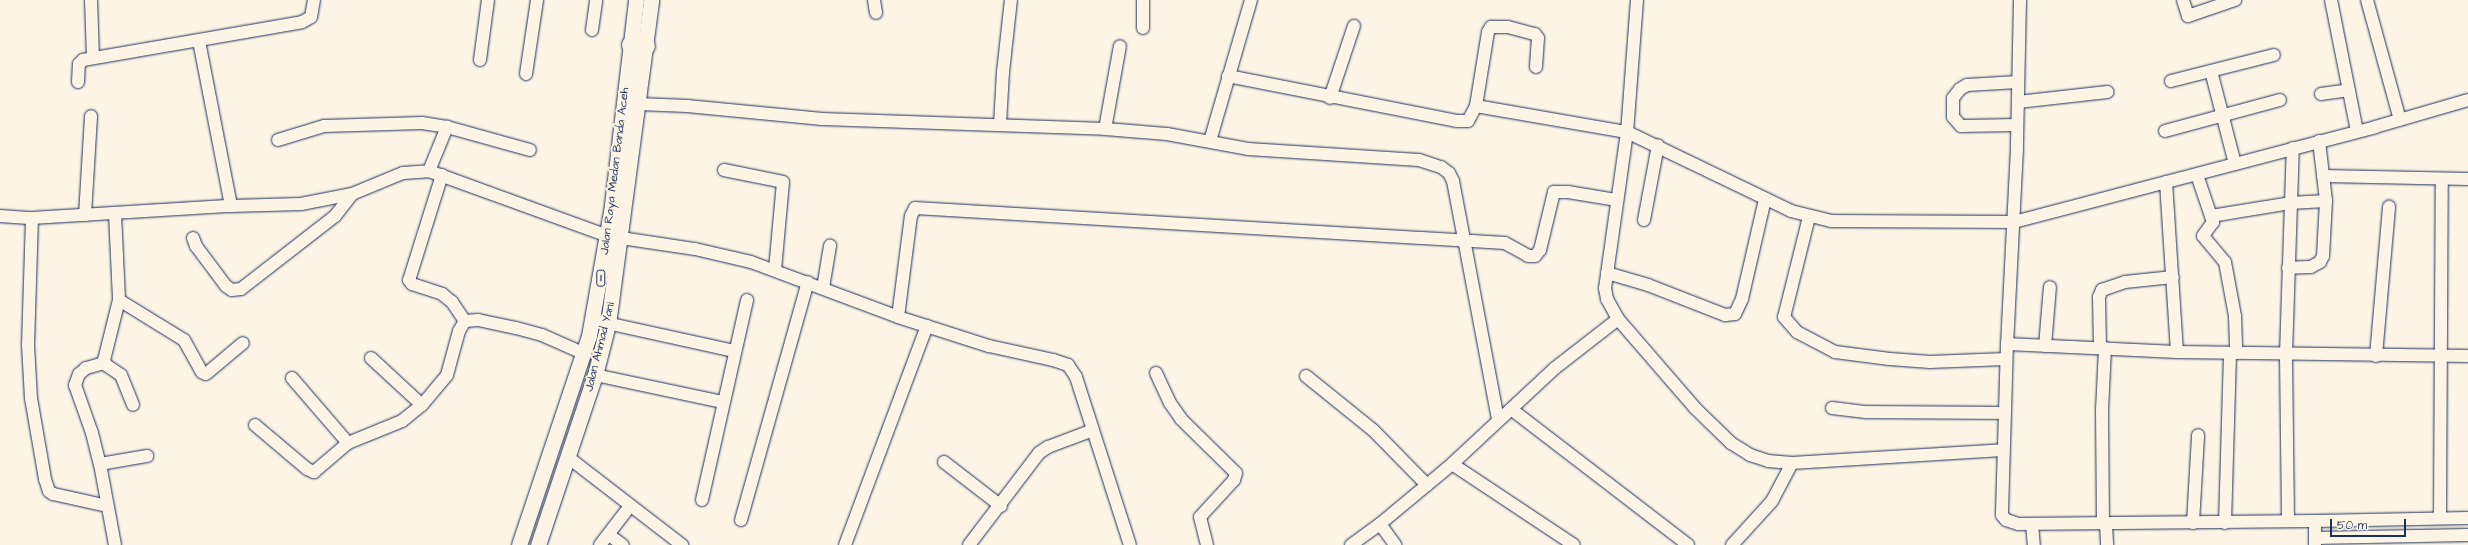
<!DOCTYPE html>
<style>
body{margin:0}
#map{position:relative;width:2468px;height:545px;overflow:hidden;background:#fcf5e5;font-family:"Architects Daughter",sans-serif}
div>[style]{position:absolute}
.roads{filter:drop-shadow(0 0 1px #1b2f5e) drop-shadow(0 0 1px #1b2f5e)}
.minor>*{height:12px;margin:-6px;padding:0 6px;transform-origin:6px;border-radius:6px;background:#fcf5e5}
.major>*{height:15px;margin:-7.5px;padding:0 7.5px;transform-origin:7.5px;border-radius:7.5px;background:#fcf5e5}
.highway>*{height:18px;margin:-9px;padding:0 9px;transform-origin:9px;border-radius:9px;background:#fcf5e5}
span{translate:-50% -50%;white-space:nowrap;text-align:center;line-height:1.15;-webkit-text-stroke:4px #fcf5e5;paint-order:stroke}
.shield-label span{padding:1px 3px;background:#fcf5e5;border:1px solid;border-radius:3px;-webkit-text-stroke-width:0}
.shield-label{font-size:11px;color:#1b2f5e;font-weight:700}
.street-label{font-size:12px;color:#1b2f5e}
.scale{position:absolute;left:2330px;top:519px;width:76px;height:18px;box-sizing:border-box;border:2px solid #1b2f5e;border-top:0;padding-left:5px;font-size:12px;line-height:14px;white-space:nowrap;color:#1b2f5e;-webkit-text-stroke:3px #fcf5e5;paint-order:stroke}
</style>
<div id="map">
<div class="roads">
<div class="minor">
<i style="left:91px;top:0;width:57px;rotate:88deg"></i>
<i style="left:874px;top:0;width:13px;rotate:81deg"></i>
<i style="left:1143px;top:0;width:28px;rotate:90deg"></i>
<i style="left:1637px;top:0;width:132px;rotate:94.3deg"></i>
<i style="left:1627px;top:132px;width:158px;rotate:98deg"></i>
<i style="left:1605px;top:288px;width:11px;rotate:80deg"></i>
<i style="left:1607px;top:299px;width:23px;rotate:61deg"></i>
<i style="left:1618px;top:319px;width:119px;rotate:49.1deg"></i>
<i style="left:1696px;top:409px;width:49px;rotate:44.2deg"></i>
<i style="left:1731px;top:443px;width:22px;rotate:32deg"></i>
<i style="left:1750px;top:455px;width:19px;rotate:18deg"></i>
<i style="left:1768px;top:461px;width:24px;rotate:5deg"></i>
<i style="left:1792px;top:463px;width:211px;rotate:-3.5deg"></i>
<i style="left:2020px;top:0;width:148px;rotate:91.2deg"></i>
<i style="left:2017px;top:148px;width:196px;rotate:92.9deg"></i>
<i style="left:2007px;top:344px;width:171px;rotate:91.7deg"></i>
<i style="left:2002px;top:515px;width:6px;rotate:51deg"></i>
<i style="left:2006px;top:520px;width:13px;rotate:18deg"></i>
<i style="left:2018px;top:524px;width:297px;rotate:-0.6deg"></i>
<i style="left:2315px;top:521px;width:24px;rotate:90deg"></i>
<i style="left:2183px;top:0;width:17px;rotate:73deg"></i>
<i style="left:2188px;top:16px;width:50px;rotate:-18.8deg"></i>
<i style="left:2331px;top:0;width:134px;rotate:78.8deg"></i>
<i style="left:2367px;top:0;width:124px;rotate:74.6deg"></i>
<i style="left:592px;top:30px;width:30px;rotate:-82deg"></i>
<i style="left:199px;top:41px;width:168px;rotate:79deg"></i>
<i style="left:480px;top:60px;width:61px;rotate:-82.4deg"></i>
<i style="left:2211px;top:71px;width:96px;rotate:75.5deg"></i>
<i style="left:526px;top:74px;width:75px;rotate:-81.5deg"></i>
<i style="left:1228px;top:76px;width:234px;rotate:11.1deg"></i>
<i style="left:1458px;top:121px;width:10px"></i>
<i style="left:1468px;top:121px;width:17px;rotate:-62deg"></i>
<i style="left:1476px;top:106px;width:153px;rotate:9.8deg"></i>
<i style="left:1627px;top:132px;width:182px;rotate:25.7deg"></i>
<i style="left:1791px;top:211px;width:41px;rotate:14deg"></i>
<i style="left:1831px;top:221px;width:183px;rotate:0.3deg"></i>
<i style="left:2014px;top:222px;width:373px;rotate:-14.7deg"></i>
<i style="left:2375px;top:127px;width:97px;rotate:-16.2deg"></i>
<i style="left:2171px;top:81px;width:106px;rotate:-14.2deg"></i>
<i style="left:78px;top:82px;width:18px;rotate:-87deg"></i>
<i style="left:79px;top:64px;width:6px;rotate:-45deg"></i>
<i style="left:83px;top:60px;width:222px;rotate:-9.8deg"></i>
<i style="left:302px;top:22px;width:10px;rotate:-29deg"></i>
<i style="left:311px;top:17px;width:17px;rotate:-80deg"></i>
<i style="left:2321px;top:94px;width:28px;rotate:-8deg"></i>
<i style="left:1330px;top:98px;width:76px;rotate:-71.6deg"></i>
<i style="left:2018px;top:102px;width:90px;rotate:-6.4deg"></i>
<i style="left:639px;top:104px;width:48px;rotate:2.4deg"></i>
<i style="left:687px;top:106px;width:136px;rotate:5.5deg"></i>
<i style="left:822px;top:119px;width:283px;rotate:2deg"></i>
<i style="left:1105px;top:129px;width:62px;rotate:4.6deg"></i>
<i style="left:1167px;top:134px;width:82px;rotate:10.5deg"></i>
<i style="left:1248px;top:149px;width:171px;rotate:3.7deg"></i>
<i style="left:1419px;top:160px;width:23px;rotate:18deg"></i>
<i style="left:1441px;top:167px;width:10px;rotate:37deg"></i>
<i style="left:1449px;top:173px;width:9px;rotate:63deg"></i>
<i style="left:1453px;top:181px;width:242px;rotate:79.3deg"></i>
<i style="left:1476px;top:106px;width:75px;rotate:-80.8deg"></i>
<i style="left:1488px;top:32px;width:6px;rotate:-59deg"></i>
<i style="left:1491px;top:27px;width:17px"></i>
<i style="left:1508px;top:27px;width:28px;rotate:15deg"></i>
<i style="left:1535px;top:34px;width:5px;rotate:53deg"></i>
<i style="left:1538px;top:38px;width:29px;rotate:94deg"></i>
<i style="left:1000px;top:125px;width:53px;rotate:-86.8deg"></i>
<i style="left:1003px;top:72px;width:72px;rotate:-83.7deg"></i>
<i style="left:2017px;top:125px;width:56px;rotate:179deg"></i>
<i style="left:1961px;top:126px;width:12px;rotate:-132deg"></i>
<i style="left:1953px;top:117px;width:19px;rotate:-90deg"></i>
<i style="left:1953px;top:98px;width:11px;rotate:-52deg"></i>
<i style="left:1960px;top:89px;width:8px;rotate:-30deg"></i>
<i style="left:1967px;top:85px;width:51px;rotate:-3.4deg"></i>
<i style="left:1105px;top:129px;width:84px;rotate:-79.8deg"></i>
<i style="left:2165px;top:131px;width:119px;rotate:-15.1deg"></i>
<i style="left:278px;top:140px;width:48px;rotate:-16.9deg"></i>
<i style="left:324px;top:126px;width:98px;rotate:-1.8deg"></i>
<i style="left:422px;top:123px;width:25px;rotate:9deg"></i>
<i style="left:1210px;top:141px;width:147px;rotate:-73.8deg"></i>
<i style="left:2319px;top:141px;width:60px;rotate:83.3deg"></i>
<i style="left:724px;top:170px;width:60px;rotate:11.5deg"></i>
<i style="left:783px;top:182px;width:88px;rotate:95.2deg"></i>
<i style="left:429px;top:171px;width:48px;rotate:-67.8deg"></i>
<i style="left:447px;top:127px;width:86px;rotate:15.5deg"></i>
<i style="left:442px;top:175px;width:110px;rotate:107.4deg"></i>
<i style="left:409px;top:280px;width:5px;rotate:53deg"></i>
<i style="left:412px;top:284px;width:32px;rotate:18deg"></i>
<i style="left:442px;top:294px;width:13px;rotate:39deg"></i>
<i style="left:452px;top:302px;width:23px;rotate:56deg"></i>
<i style="left:2197px;top:175px;width:50px;rotate:71.2deg"></i>
<i style="left:2213px;top:222px;width:17px;rotate:126deg"></i>
<i style="left:2203px;top:236px;width:34px;rotate:50deg"></i>
<i style="left:2225px;top:262px;width:55px;rotate:79.5deg"></i>
<i style="left:2235px;top:316px;width:37px;rotate:88deg"></i>
<i style="left:2323px;top:176px;width:145px;rotate:1.2deg"></i>
<i style="left:2166px;top:182px;width:170px;rotate:86.3deg"></i>
<i style="left:115px;top:214px;width:86px;rotate:87.3deg"></i>
<i style="left:119px;top:300px;width:62px;rotate:104deg"></i>
<i style="left:104px;top:360px;width:5px;rotate:68deg"></i>
<i style="left:106px;top:365px;width:18px;rotate:34deg"></i>
<i style="left:121px;top:375px;width:32px;rotate:68deg"></i>
<i style="left:85px;top:215px;width:99px;rotate:-86.5deg"></i>
<i style="left:0;top:216px;width:32px;rotate:4deg"></i>
<i style="left:32px;top:218px;width:199px;rotate:-3.5deg"></i>
<i style="left:231px;top:206px;width:70px;rotate:-1.6deg"></i>
<i style="left:301px;top:204px;width:52px;rotate:-11.1deg"></i>
<i style="left:352px;top:194px;width:55px;rotate:-22.4deg"></i>
<i style="left:403px;top:173px;width:26px;rotate:-4deg"></i>
<i style="left:429px;top:171px;width:190px;rotate:20deg"></i>
<i style="left:2211px;top:216px;width:80px;rotate:-9.3deg"></i>
<i style="left:2290px;top:203px;width:36px;rotate:-3deg"></i>
<i style="left:2326px;top:201px;width:55px;rotate:93.1deg"></i>
<i style="left:2323px;top:256px;width:7px;rotate:117deg"></i>
<i style="left:2320px;top:262px;width:10px;rotate:151deg"></i>
<i style="left:2311px;top:267px;width:23px;rotate:178deg"></i>
<i style="left:1809px;top:217px;width:103px;rotate:104deg"></i>
<i style="left:1784px;top:317px;width:20px;rotate:49deg"></i>
<i style="left:1797px;top:332px;width:43px;rotate:27.8deg"></i>
<i style="left:1835px;top:352px;width:55px;rotate:7.3deg"></i>
<i style="left:1890px;top:359px;width:40px;rotate:4.3deg"></i>
<i style="left:1930px;top:362px;width:76px;rotate:-2.3deg"></i>
<i style="left:32px;top:218px;width:127px;rotate:91.8deg"></i>
<i style="left:28px;top:345px;width:53px;rotate:86.8deg"></i>
<i style="left:31px;top:398px;width:82px;rotate:80.2deg"></i>
<i style="left:45px;top:479px;width:13px;rotate:72deg"></i>
<i style="left:49px;top:491px;width:5px;rotate:37deg"></i>
<i style="left:53px;top:494px;width:55px;rotate:12.5deg"></i>
<i style="left:1644px;top:220px;width:76px;rotate:-79.4deg"></i>
<i style="left:193px;top:238px;width:9px;rotate:69deg"></i>
<i style="left:196px;top:246px;width:50px;rotate:53.1deg"></i>
<i style="left:226px;top:286px;width:7px;rotate:34deg"></i>
<i style="left:232px;top:290px;width:9px;rotate:-6deg"></i>
<i style="left:241px;top:289px;width:119px;rotate:-37.8deg"></i>
<i style="left:335px;top:216px;width:28px;rotate:-52deg"></i>
<i style="left:621px;top:238px;width:75px;rotate:8.5deg"></i>
<i style="left:695px;top:249px;width:57px;rotate:13.1deg"></i>
<i style="left:751px;top:262px;width:157px;rotate:20.5deg"></i>
<i style="left:898px;top:317px;width:96px;rotate:17.7deg"></i>
<i style="left:989px;top:346px;width:66px;rotate:12.3deg"></i>
<i style="left:1053px;top:360px;width:16px;rotate:18deg"></i>
<i style="left:1068px;top:365px;width:14px;rotate:56deg"></i>
<i style="left:1076px;top:377px;width:176px;rotate:72.2deg"></i>
<i style="left:1607px;top:273px;width:43px;rotate:16.3deg"></i>
<i style="left:1648px;top:285px;width:83px;rotate:21.3deg"></i>
<i style="left:1725px;top:315px;width:10px;rotate:-6deg"></i>
<i style="left:1735px;top:314px;width:17px;rotate:-65deg"></i>
<i style="left:1742px;top:299px;width:103px;rotate:-77deg"></i>
<i style="left:823px;top:288px;width:43px;rotate:-80.5deg"></i>
<i style="left:119px;top:300px;width:76px;rotate:31.6deg"></i>
<i style="left:184px;top:340px;width:37px;rotate:61deg"></i>
<i style="left:202px;top:372px;width:4px;rotate:27deg"></i>
<i style="left:206px;top:374px;width:48px;rotate:-40deg"></i>
<i style="left:898px;top:317px;width:102px;rotate:-82.7deg"></i>
<i style="left:911px;top:216px;width:9px;rotate:-63deg"></i>
<i style="left:915px;top:208px;width:591px;rotate:3.39deg"></i>
<i style="left:1505px;top:243px;width:26px;rotate:29deg"></i>
<i style="left:1528px;top:256px;width:7px"></i>
<i style="left:1535px;top:256px;width:8px;rotate:-50deg"></i>
<i style="left:1540px;top:250px;width:60px;rotate:-76.4deg"></i>
<i style="left:1554px;top:192px;width:14px"></i>
<i style="left:1568px;top:192px;width:50px;rotate:9.3deg"></i>
<i style="left:593px;top:320px;width:144px;rotate:12.4deg"></i>
<i style="left:2007px;top:344px;width:170px;rotate:2.7deg"></i>
<i style="left:2177px;top:352px;width:291px;rotate:0.8deg"></i>
<i style="left:2045px;top:346px;width:59px;rotate:-85.2deg"></i>
<i style="left:2100px;top:348px;width:51px;rotate:-91.1deg"></i>
<i style="left:2099px;top:297px;width:8px;rotate:-67deg"></i>
<i style="left:2102px;top:290px;width:24px;rotate:-19deg"></i>
<i style="left:2125px;top:282px;width:48px;rotate:-5.9deg"></i>
<i style="left:2376px;top:356px;width:150px;rotate:-85deg"></i>
<i style="left:371px;top:358px;width:69px;rotate:42.7deg"></i>
<i style="left:104px;top:363px;width:19px;rotate:164deg"></i>
<i style="left:86px;top:368px;width:9px;rotate:139deg"></i>
<i style="left:79px;top:374px;width:12px;rotate:110deg"></i>
<i style="left:75px;top:385px;width:51px;rotate:70.5deg"></i>
<i style="left:92px;top:433px;width:32px;rotate:76deg"></i>
<i style="left:100px;top:464px;width:82px;rotate:79.5deg"></i>
<i style="left:1156px;top:373px;width:33px;rotate:65deg"></i>
<i style="left:1170px;top:403px;width:19px;rotate:55deg"></i>
<i style="left:1181px;top:419px;width:77px;rotate:44.5deg"></i>
<i style="left:1236px;top:473px;width:7px;rotate:106deg"></i>
<i style="left:1234px;top:480px;width:50px;rotate:132.6deg"></i>
<i style="left:1200px;top:517px;width:29px;rotate:76deg"></i>
<i style="left:595px;top:375px;width:131px;rotate:11.9deg"></i>
<i style="left:1306px;top:376px;width:86px;rotate:38.9deg"></i>
<i style="left:1373px;top:430px;width:77px;rotate:45.5deg"></i>
<i style="left:292px;top:378px;width:86px;rotate:49.3deg"></i>
<i style="left:1832px;top:408px;width:34px;rotate:7deg"></i>
<i style="left:1866px;top:412px;width:139px;rotate:0.4deg"></i>
<i style="left:1511px;top:409px;width:223px;rotate:37.5deg"></i>
<i style="left:255px;top:425px;width:68px;rotate:40.2deg"></i>
<i style="left:307px;top:469px;width:8px;rotate:23deg"></i>
<i style="left:314px;top:472px;width:45px;rotate:-40.5deg"></i>
<i style="left:348px;top:443px;width:58px;rotate:-22.2deg"></i>
<i style="left:402px;top:421px;width:26px;rotate:-39deg"></i>
<i style="left:422px;top:405px;width:39px;rotate:-50deg"></i>
<i style="left:447px;top:375px;width:46px;rotate:-74.7deg"></i>
<i style="left:459px;top:331px;width:12px;rotate:-59deg"></i>
<i style="left:465px;top:321px;width:13px;rotate:-4deg"></i>
<i style="left:478px;top:320px;width:39px;rotate:12deg"></i>
<i style="left:516px;top:328px;width:27px;rotate:15deg"></i>
<i style="left:542px;top:335px;width:47px;rotate:23.8deg"></i>
<i style="left:569px;top:458px;width:143px;rotate:37.6deg"></i>
<i style="left:944px;top:462px;width:72px;rotate:37.7deg"></i>
<i style="left:100px;top:464px;width:48px;rotate:-9.7deg"></i>
<i style="left:1452px;top:464px;width:146px;rotate:33.6deg"></i>
<i style="left:702px;top:500px;width:205px;rotate:-77.3deg"></i>
<i style="left:2440px;top:517px;width:338px;rotate:-89.7deg"></i>
<i style="left:741px;top:520px;width:247px;rotate:-74.3deg"></i>
<i style="left:2288px;top:520px;width:166px;rotate:-90.7deg"></i>
<i style="left:2286px;top:354px;width:206px;rotate:-88.1deg"></i>
<i style="left:2315px;top:521px;width:153px;rotate:-1.1deg"></i>
<i style="left:2193px;top:523px;width:88px;rotate:-86.7deg"></i>
<i style="left:2225px;top:523px;width:170px;rotate:-88.3deg"></i>
<i style="left:1380px;top:524px;width:26px;rotate:54deg"></i>
<i style="left:2032px;top:524px;width:21px;rotate:85deg"></i>
<i style="left:2103px;top:524px;width:114px;rotate:-90.5deg"></i>
<i style="left:2102px;top:410px;width:62px;rotate:-87.2deg"></i>
<i style="left:2106px;top:524px;width:21px;rotate:87deg"></i>
<i style="left:609px;top:535px;width:17px;rotate:36deg"></i>
<i style="left:2315px;top:538px;width:153px;rotate:-1.1deg"></i>
<i style="left:600px;top:545px;width:49px;rotate:-52.4deg"></i>
<i style="left:845px;top:545px;width:234px;rotate:-69.5deg"></i>
<i style="left:969px;top:545px;width:116px;rotate:-52.7deg"></i>
<i style="left:1039px;top:453px;width:11px;rotate:-34deg"></i>
<i style="left:1048px;top:447px;width:48px;rotate:-20.7deg"></i>
<i style="left:1351px;top:545px;width:36px;rotate:-36deg"></i>
<i style="left:1380px;top:524px;width:94px;rotate:-39.8deg"></i>
<i style="left:1452px;top:464px;width:141px;rotate:-43deg"></i>
<i style="left:1555px;top:368px;width:80px;rotate:-37.9deg"></i>
<i style="left:1732px;top:545px;width:59px;rotate:-47.7deg"></i>
<i style="left:1772px;top:501px;width:43px;rotate:-62.2deg"></i>
</div>
<div class="major">
<i style="left:519px;top:545px;width:220px;rotate:-71.5deg"></i>
<i style="left:589px;top:336px;width:133px;rotate:-80deg"></i>
<i style="left:612px;top:205px;width:206px;rotate:-83.3deg"></i>
<i style="left:538px;top:545px;width:179px;rotate:-71.5deg"></i>
<i style="left:595px;top:375px;width:53px;rotate:-75.7deg"></i>
<i style="left:608px;top:324px;width:327px;rotate:-82.4deg"></i>
</div>
<div class="highway">
<i style="left:631px;top:45px;width:15px;rotate:4deg"></i>
</div>
</div>
<div class="shield-label">
<span style="left:601px;top:278px">1</span>
</div>
<div class="street-label">
<span style="left:615px;top:171px;rotate:-83deg">Jalan Raya Medan Banda Aceh</span>
<span style="left:600px;top:347px;rotate:-76deg">Jalan Ahmad Yani</span>
</div>
<div class="scale">50 m</div>
</div>
